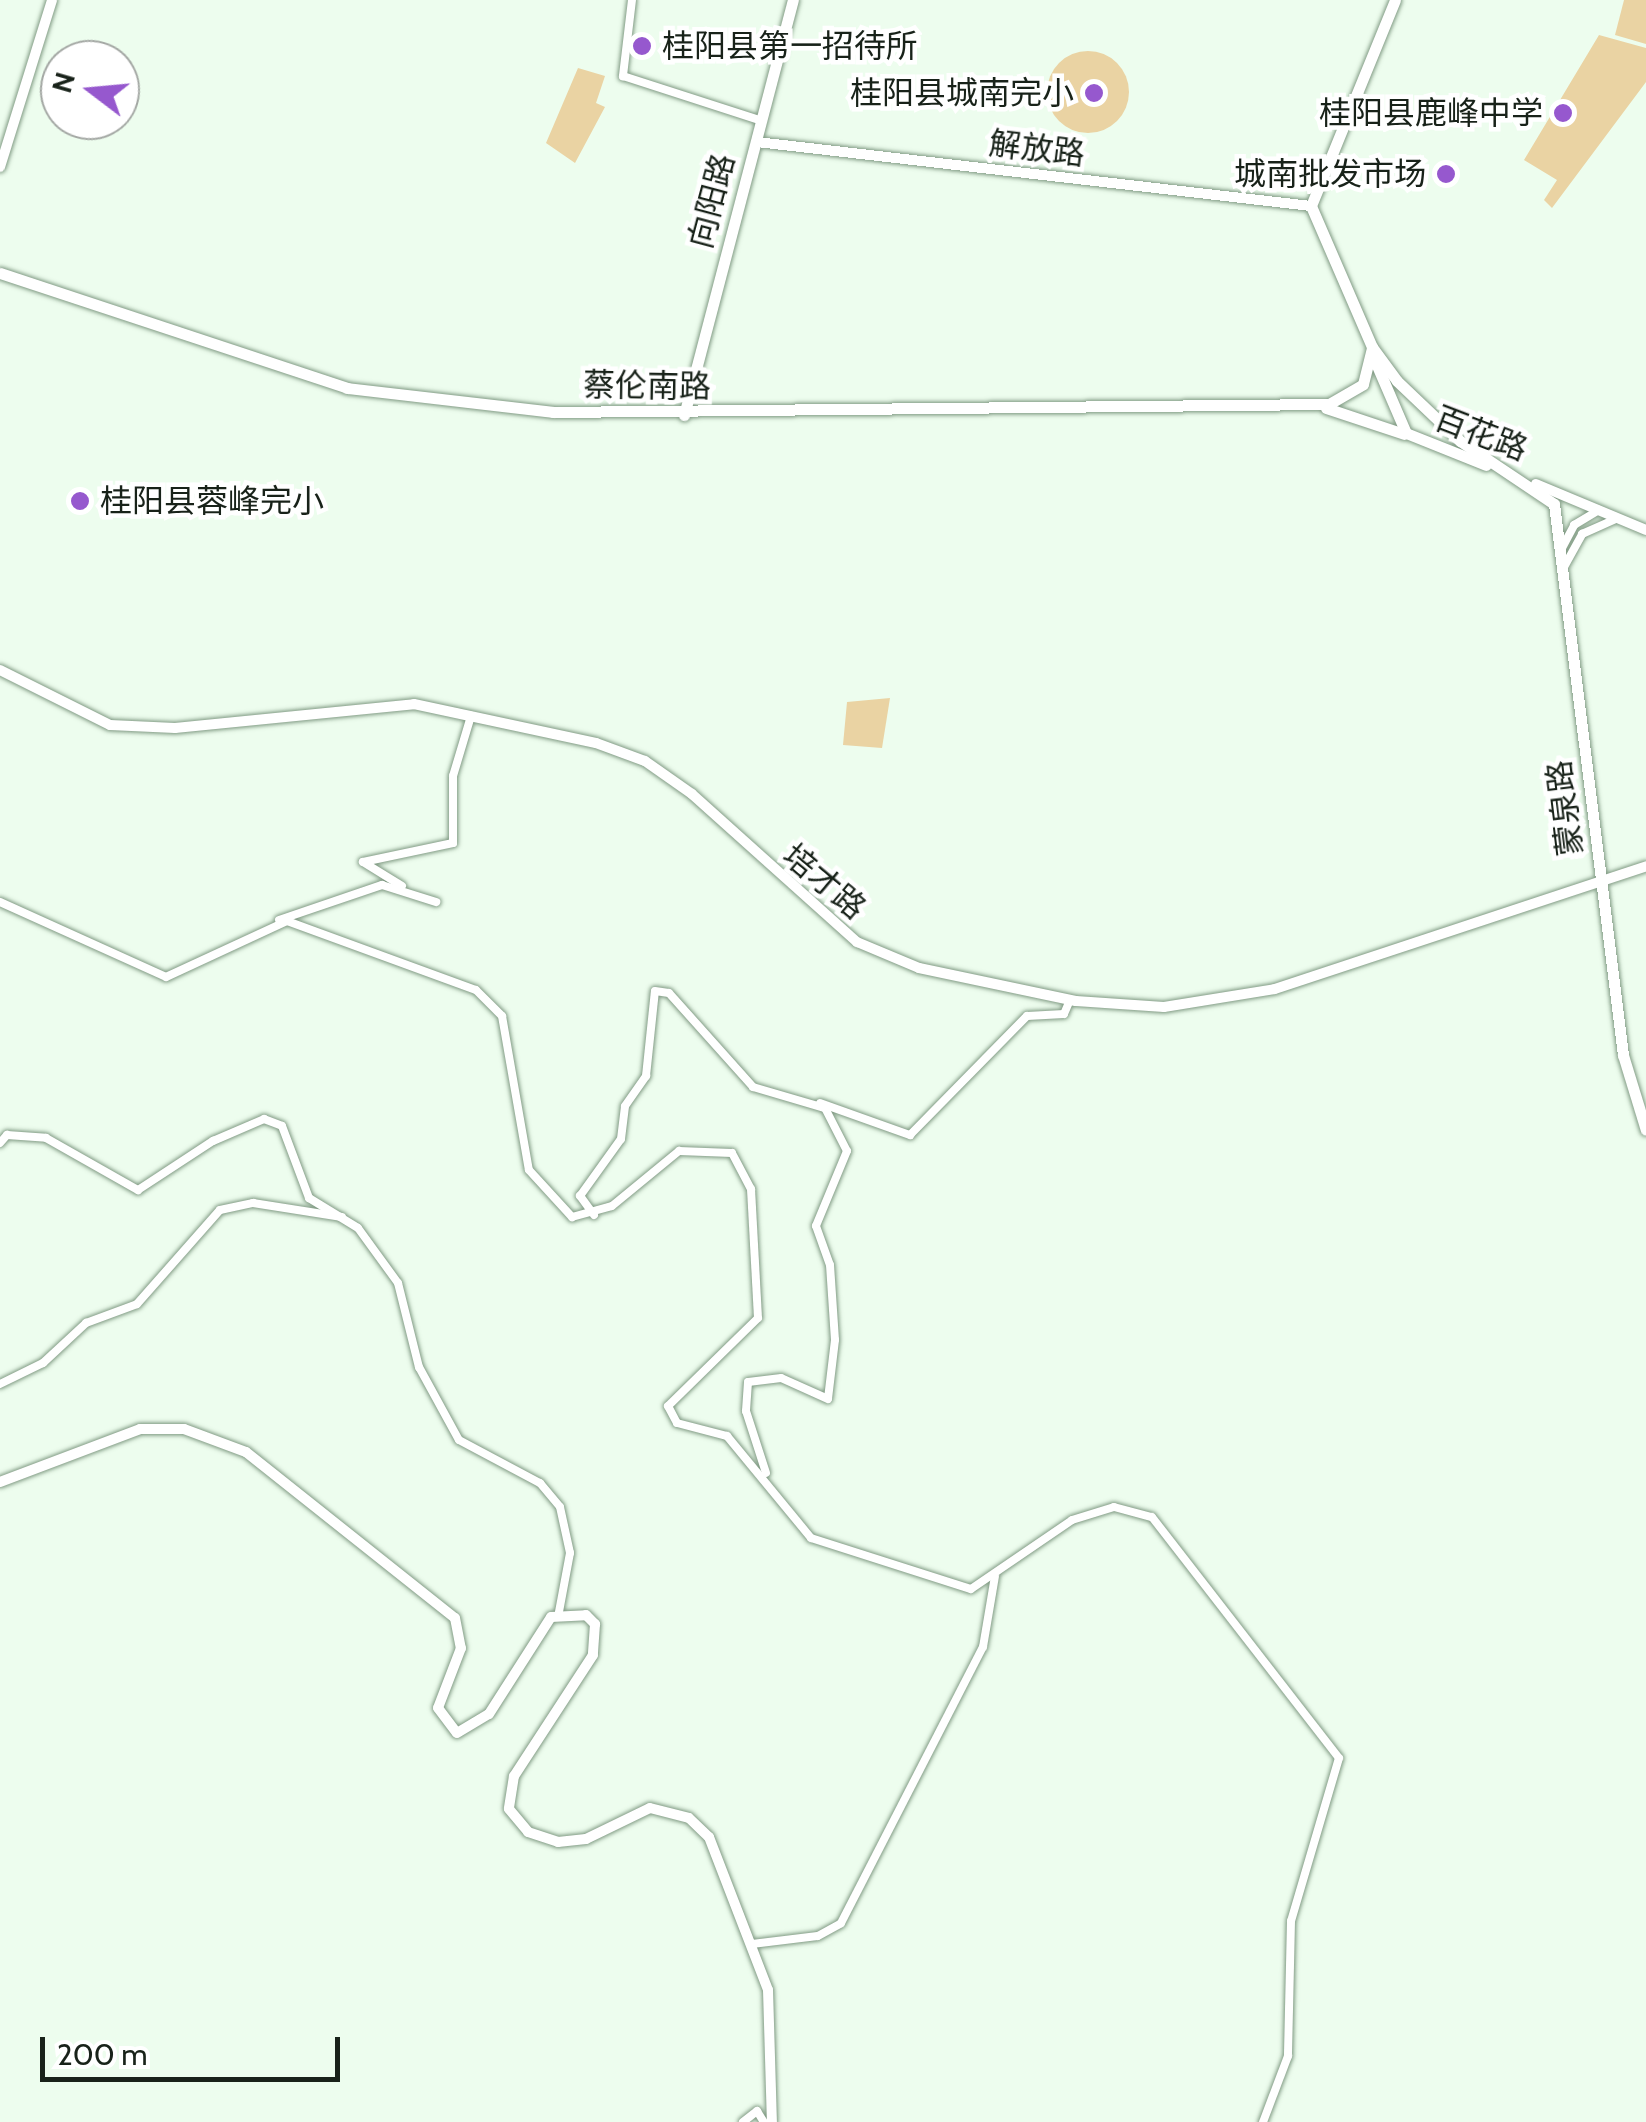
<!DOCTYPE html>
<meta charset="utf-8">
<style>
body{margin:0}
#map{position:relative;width:1646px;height:2122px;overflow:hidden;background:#edfdee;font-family:Cabin,"Noto Sans SC",sans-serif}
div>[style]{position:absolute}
.green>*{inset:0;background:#ead3a3}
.round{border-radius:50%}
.roads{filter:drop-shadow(0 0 2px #819b84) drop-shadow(0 0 2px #819b84)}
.minor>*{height:8px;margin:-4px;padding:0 4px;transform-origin:4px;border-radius:4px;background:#fff}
.tertiary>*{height:10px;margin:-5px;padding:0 5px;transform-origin:5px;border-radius:5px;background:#fff}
.secondary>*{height:11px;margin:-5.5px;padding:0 5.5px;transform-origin:5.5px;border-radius:5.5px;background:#fff}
.dots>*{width:28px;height:28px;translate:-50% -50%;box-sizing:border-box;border:5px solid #fff;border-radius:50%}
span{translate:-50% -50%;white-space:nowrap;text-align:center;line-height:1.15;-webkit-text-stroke:9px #fff;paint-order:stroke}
.poi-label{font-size:32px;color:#182219}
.left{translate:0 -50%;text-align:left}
.right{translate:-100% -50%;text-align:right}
.street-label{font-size:32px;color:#182219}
.north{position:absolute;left:40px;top:40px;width:100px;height:100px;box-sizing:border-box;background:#fff;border:2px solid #a3a7a3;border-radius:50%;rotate:286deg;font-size:28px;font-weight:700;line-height:40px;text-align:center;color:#182219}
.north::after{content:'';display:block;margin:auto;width:35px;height:45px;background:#9658ce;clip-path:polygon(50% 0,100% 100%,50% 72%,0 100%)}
.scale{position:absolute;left:40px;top:2037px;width:300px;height:45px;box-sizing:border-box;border:5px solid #182219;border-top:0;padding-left:12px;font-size:30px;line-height:35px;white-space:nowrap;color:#182219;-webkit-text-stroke:8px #fff;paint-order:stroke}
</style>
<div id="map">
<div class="green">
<i style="clip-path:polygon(1624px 0,1646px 0,1646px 44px,1615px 35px)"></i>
<i style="clip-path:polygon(1599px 35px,1646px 48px,1646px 82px,1552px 208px,1544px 200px,1557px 180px,1524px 160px)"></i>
<i class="round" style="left:1047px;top:51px;width:82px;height:82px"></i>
<i style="clip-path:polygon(578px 68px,605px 76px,596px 103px,605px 107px,575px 163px,546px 143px)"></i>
<i style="clip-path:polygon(890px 698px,882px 748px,843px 745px,847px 702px)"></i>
</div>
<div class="roads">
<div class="minor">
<i style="left:632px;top:0;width:77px;rotate:96.8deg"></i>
<i style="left:623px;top:76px;width:146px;rotate:17.9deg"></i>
<i style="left:1562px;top:548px;width:26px;rotate:-62deg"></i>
<i style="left:1574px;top:525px;width:29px;rotate:-31deg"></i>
<i style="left:1564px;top:567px;width:38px;rotate:-61deg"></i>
<i style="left:1582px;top:534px;width:36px;rotate:-24deg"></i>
<i style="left:402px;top:886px;width:46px;rotate:-148.4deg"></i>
<i style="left:363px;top:862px;width:92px;rotate:-11.9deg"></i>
<i style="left:453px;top:843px;width:67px;rotate:-90deg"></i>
<i style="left:453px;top:776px;width:63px;rotate:-73.3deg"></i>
<i style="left:0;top:902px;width:182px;rotate:24.3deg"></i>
<i style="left:166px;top:977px;width:133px;rotate:-24.8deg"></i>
<i style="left:287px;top:921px;width:201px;rotate:20.1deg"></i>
<i style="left:476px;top:990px;width:37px;rotate:45deg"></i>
<i style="left:502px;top:1016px;width:156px;rotate:80.1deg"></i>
<i style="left:529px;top:1170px;width:64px;rotate:47.5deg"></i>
<i style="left:572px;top:1217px;width:41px;rotate:-15.4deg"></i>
<i style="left:612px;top:1206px;width:87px;rotate:-39.4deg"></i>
<i style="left:679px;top:1151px;width:53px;rotate:2.2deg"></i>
<i style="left:732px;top:1153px;width:41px;rotate:62.2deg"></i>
<i style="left:751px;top:1189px;width:129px;rotate:86.9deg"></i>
<i style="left:758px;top:1318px;width:126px;rotate:135.6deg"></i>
<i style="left:668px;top:1406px;width:19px;rotate:62deg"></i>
<i style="left:677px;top:1423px;width:52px;rotate:14.6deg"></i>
<i style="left:727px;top:1436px;width:132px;rotate:50.5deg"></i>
<i style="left:811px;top:1538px;width:168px;rotate:17.7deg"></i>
<i style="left:971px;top:1589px;width:122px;rotate:-34.3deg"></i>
<i style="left:1072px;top:1520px;width:44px;rotate:-17.2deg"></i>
<i style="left:1114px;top:1507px;width:39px;rotate:15deg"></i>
<i style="left:1152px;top:1517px;width:305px;rotate:52.2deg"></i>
<i style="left:1339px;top:1758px;width:170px;rotate:106.4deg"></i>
<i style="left:1291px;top:1921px;width:135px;rotate:91.3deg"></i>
<i style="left:1288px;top:2056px;width:71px;rotate:110.7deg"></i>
<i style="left:279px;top:920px;width:109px;rotate:-18.8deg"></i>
<i style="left:382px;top:885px;width:57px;rotate:17.5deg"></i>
<i style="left:820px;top:1103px;width:96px;rotate:19.6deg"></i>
<i style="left:910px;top:1135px;width:167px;rotate:-45.5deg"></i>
<i style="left:1027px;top:1016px;width:37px;rotate:-3deg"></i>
<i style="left:1064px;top:1014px;width:15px;rotate:-67deg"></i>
<i style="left:0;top:1143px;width:11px;rotate:-49deg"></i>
<i style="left:7px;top:1135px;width:39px;rotate:4deg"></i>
<i style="left:46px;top:1138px;width:106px;rotate:29.5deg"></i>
<i style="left:138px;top:1190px;width:90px;rotate:-33.2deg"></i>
<i style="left:213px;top:1141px;width:56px;rotate:-23.3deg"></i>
<i style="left:264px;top:1119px;width:19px;rotate:21deg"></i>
<i style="left:282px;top:1126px;width:77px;rotate:69.4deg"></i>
<i style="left:309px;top:1198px;width:57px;rotate:31.5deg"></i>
<i style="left:358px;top:1228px;width:68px;rotate:54deg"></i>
<i style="left:398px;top:1283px;width:87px;rotate:76deg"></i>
<i style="left:419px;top:1367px;width:83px;rotate:61.3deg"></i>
<i style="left:459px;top:1440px;width:92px;rotate:28deg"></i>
<i style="left:540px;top:1483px;width:31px;rotate:50deg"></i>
<i style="left:560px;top:1507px;width:47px;rotate:77.7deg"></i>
<i style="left:570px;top:1553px;width:60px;rotate:100.6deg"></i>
<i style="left:594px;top:1215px;width:24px;rotate:-126deg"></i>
<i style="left:580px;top:1196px;width:70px;rotate:-54.3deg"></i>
<i style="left:621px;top:1139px;width:33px;rotate:-83deg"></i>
<i style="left:625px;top:1106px;width:37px;rotate:-55deg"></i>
<i style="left:646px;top:1076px;width:85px;rotate:-84deg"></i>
<i style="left:655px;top:991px;width:14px;rotate:8deg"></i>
<i style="left:669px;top:993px;width:126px;rotate:48.2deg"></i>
<i style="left:753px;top:1087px;width:75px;rotate:16.3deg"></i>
<i style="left:825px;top:1108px;width:48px;rotate:62.9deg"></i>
<i style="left:847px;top:1151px;width:81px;rotate:112.5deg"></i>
<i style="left:816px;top:1226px;width:41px;rotate:70.3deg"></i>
<i style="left:830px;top:1265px;width:75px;rotate:86.2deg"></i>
<i style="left:835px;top:1340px;width:59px;rotate:96.8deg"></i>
<i style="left:828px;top:1399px;width:51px;rotate:-155.9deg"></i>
<i style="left:781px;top:1378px;width:33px;rotate:173deg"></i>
<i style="left:748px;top:1382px;width:29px;rotate:94deg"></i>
<i style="left:746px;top:1411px;width:65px;rotate:72.1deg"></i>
<i style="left:0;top:1384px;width:48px;rotate:-26deg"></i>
<i style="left:43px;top:1363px;width:59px;rotate:-42.9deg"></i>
<i style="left:86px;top:1323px;width:54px;rotate:-20.4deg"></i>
<i style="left:137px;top:1304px;width:125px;rotate:-48.6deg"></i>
<i style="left:220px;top:1210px;width:34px;rotate:-12deg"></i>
<i style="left:253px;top:1203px;width:90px;rotate:8.9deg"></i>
<i style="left:752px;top:1944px;width:66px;rotate:-6.9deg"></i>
<i style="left:818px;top:1936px;width:26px;rotate:-29deg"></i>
<i style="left:841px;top:1923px;width:310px;rotate:-62.8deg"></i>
<i style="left:983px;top:1647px;width:72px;rotate:-80.4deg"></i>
<i style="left:743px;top:2122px;width:18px;rotate:-38deg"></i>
<i style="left:757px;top:2111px;width:13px;rotate:58deg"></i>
</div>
<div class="tertiary">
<i style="left:757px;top:142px;width:558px;rotate:6.59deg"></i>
<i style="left:0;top:167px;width:175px;rotate:-72.7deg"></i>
<i style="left:1536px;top:484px;width:119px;rotate:22.7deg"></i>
<i style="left:0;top:670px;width:123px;rotate:26.6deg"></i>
<i style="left:110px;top:725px;width:65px;rotate:2.6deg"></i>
<i style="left:175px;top:728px;width:240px;rotate:-5.7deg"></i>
<i style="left:414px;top:704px;width:186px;rotate:12.1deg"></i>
<i style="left:596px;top:743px;width:52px;rotate:20.2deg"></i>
<i style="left:645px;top:761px;width:57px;rotate:35.1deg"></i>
<i style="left:692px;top:794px;width:222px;rotate:41.9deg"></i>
<i style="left:857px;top:942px;width:67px;rotate:22.8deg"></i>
<i style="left:919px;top:968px;width:160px;rotate:11.9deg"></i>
<i style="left:1076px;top:1001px;width:88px;rotate:3.9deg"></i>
<i style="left:1164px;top:1007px;width:112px;rotate:-9.2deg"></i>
<i style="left:1275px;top:989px;width:391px;rotate:-18.3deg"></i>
<i style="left:0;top:1482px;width:150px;rotate:-20.7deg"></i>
<i style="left:140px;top:1429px;width:44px"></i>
<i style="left:184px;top:1429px;width:66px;rotate:20.4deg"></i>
<i style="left:246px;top:1452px;width:267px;rotate:38.5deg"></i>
<i style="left:455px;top:1618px;width:31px;rotate:79deg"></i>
<i style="left:461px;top:1648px;width:64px;rotate:111deg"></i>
<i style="left:438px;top:1708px;width:31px;rotate:53deg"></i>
<i style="left:457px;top:1733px;width:37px;rotate:-31deg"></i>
<i style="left:489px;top:1714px;width:115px;rotate:-57.4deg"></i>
<i style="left:551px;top:1617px;width:35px;rotate:-3deg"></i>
<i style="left:586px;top:1615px;width:13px;rotate:45deg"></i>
<i style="left:595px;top:1624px;width:31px;rotate:94deg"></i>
<i style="left:593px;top:1655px;width:145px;rotate:123.1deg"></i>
<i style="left:514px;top:1776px;width:33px;rotate:99deg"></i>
<i style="left:509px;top:1809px;width:30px;rotate:50deg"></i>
<i style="left:528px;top:1832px;width:32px;rotate:18deg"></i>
<i style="left:558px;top:1842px;width:28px;rotate:-6deg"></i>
<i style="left:586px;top:1839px;width:71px;rotate:-25.8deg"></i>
<i style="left:650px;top:1808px;width:40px;rotate:14.4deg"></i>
<i style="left:689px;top:1818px;width:28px;rotate:44deg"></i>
<i style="left:709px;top:1837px;width:164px;rotate:68.9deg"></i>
<i style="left:768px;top:1990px;width:132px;rotate:88.3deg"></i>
</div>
<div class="secondary">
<i style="left:1395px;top:0;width:222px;rotate:112.2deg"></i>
<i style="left:1311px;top:206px;width:154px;rotate:66.6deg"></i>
<i style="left:1372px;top:347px;width:42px;rotate:53.7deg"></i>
<i style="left:1397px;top:381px;width:87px;rotate:43.6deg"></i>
<i style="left:1460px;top:441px;width:113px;rotate:33.8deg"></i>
<i style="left:1554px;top:504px;width:555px;rotate:82.86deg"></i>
<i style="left:1623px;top:1055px;width:78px;rotate:73deg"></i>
<i style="left:0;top:273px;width:366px;rotate:18.3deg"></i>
<i style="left:347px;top:388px;width:207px;rotate:6.6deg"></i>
<i style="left:553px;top:412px;width:776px;rotate:-0.59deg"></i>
<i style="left:1329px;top:404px;width:39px;rotate:-30deg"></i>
<i style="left:1363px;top:384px;width:38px;rotate:-76deg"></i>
<i style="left:1375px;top:361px;width:78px;rotate:66.7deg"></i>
<i style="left:1406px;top:433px;width:86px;rotate:21.8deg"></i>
<i style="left:1326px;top:408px;width:82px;rotate:18.4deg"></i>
<i style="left:684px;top:415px;width:429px;rotate:-75.3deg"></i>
</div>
</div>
<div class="dots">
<i style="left:642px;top:46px;background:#9658ce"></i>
<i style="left:1094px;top:93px;background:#9658ce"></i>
<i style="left:1563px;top:113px;background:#9658ce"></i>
<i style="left:1446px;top:174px;background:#9658ce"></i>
<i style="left:80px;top:501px;background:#9658ce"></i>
</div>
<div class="poi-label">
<span class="left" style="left:662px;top:46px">桂阳县第一招待所</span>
<span class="right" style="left:1074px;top:93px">桂阳县城南完小</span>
<span class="right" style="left:1543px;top:113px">桂阳县鹿峰中学</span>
<span class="right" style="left:1426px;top:174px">城南批发市场</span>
<span class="left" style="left:100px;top:501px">桂阳县蓉峰完小</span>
</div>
<div class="street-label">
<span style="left:1037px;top:149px;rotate:7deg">解放路</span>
<span style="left:712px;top:201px;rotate:-75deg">向阳路</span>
<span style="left:647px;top:386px;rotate:1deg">蔡伦南路</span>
<span style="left:1481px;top:434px;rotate:21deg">百花路</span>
<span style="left:1565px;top:808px;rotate:-97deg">蒙泉路</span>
<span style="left:824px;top:882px;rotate:40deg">培才路</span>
</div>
<div class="north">N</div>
<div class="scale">200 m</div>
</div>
